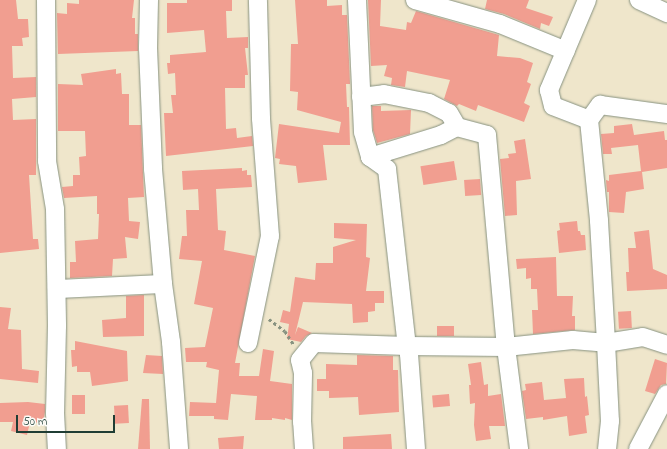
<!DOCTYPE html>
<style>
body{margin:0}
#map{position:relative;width:667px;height:449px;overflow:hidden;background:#efe6cb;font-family:"Indie Flower",sans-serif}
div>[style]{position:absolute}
.building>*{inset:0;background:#f19e90;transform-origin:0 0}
.path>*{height:2.5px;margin-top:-1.25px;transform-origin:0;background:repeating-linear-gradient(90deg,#879280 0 3px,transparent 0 6px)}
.roads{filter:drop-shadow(0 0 1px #879280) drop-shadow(0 0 1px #879280)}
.minor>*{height:18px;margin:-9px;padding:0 9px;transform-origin:9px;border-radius:9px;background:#fff}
span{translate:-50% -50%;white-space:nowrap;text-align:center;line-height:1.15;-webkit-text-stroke:3px #fdfcf7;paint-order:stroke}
.scale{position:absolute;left:16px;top:415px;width:99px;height:18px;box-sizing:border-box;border:2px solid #1f3d34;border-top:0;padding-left:5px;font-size:12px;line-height:14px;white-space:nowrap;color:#1f3d34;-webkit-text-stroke:3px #fdfcf7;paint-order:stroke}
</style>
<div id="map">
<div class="building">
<i style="clip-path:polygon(0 0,16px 0,18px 19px,28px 19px,29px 37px,22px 38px,23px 46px,12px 46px,13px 78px,36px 77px,36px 97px,12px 99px,13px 120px,36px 119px,36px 175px,29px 175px,33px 239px,38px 239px,39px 249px,0 253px)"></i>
<i style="clip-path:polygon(79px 0,134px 0,132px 18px,135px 18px,135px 34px,138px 34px,138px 51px,58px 54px,57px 13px,67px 14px,67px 3px,79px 4px)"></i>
<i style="clip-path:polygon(187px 0,232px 0,232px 11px,226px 11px,227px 38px,248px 37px,248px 48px,245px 48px,248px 75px,245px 75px,245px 88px,225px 88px,226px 129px,236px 128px,237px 138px,252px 136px,253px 146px,166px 156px,164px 113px,173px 113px,171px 95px,176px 95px,175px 73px,168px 74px,167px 63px,170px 63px,170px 55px,206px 52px,204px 30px,167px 33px,167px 3px,187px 3px)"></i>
<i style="clip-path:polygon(295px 0,327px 0,327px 6px,342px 5px,342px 15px,347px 15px,350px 84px,346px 84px,347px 107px,349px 107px,350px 145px,323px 145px,327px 180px,298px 183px,296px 166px,279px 164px,280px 159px,275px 158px,279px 124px,339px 133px,341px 122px,297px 110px,298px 92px,290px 91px,291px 44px,298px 44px)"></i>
<i style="clip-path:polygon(368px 0,381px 0,380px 26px,406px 30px,407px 22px,411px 23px,416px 11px,499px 35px,497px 56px,520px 58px,533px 63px,527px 82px,531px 84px,524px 103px,530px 106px,524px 122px,478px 105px,476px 111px,459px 104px,457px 106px,444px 99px,450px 80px,407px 71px,405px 87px,391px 85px,392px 78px,384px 76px,387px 65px,371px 66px)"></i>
<i style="clip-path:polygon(487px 0,529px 0,526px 8px,553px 17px,549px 26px,541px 23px,540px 29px,504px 14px,485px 9px)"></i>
<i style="clip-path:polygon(116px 69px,116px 74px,121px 73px,122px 94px,129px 94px,129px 125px,141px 125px,144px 197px,128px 198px,129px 221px,140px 222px,138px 239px,125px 237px,127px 258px,113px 259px,112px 276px,70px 278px,70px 262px,76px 262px,75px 241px,98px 239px,99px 214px,97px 214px,97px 196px,64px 198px,62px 187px,73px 186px,73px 175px,80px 175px,79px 157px,86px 156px,85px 131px,58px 131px,58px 84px,83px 85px,81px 74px)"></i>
<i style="clip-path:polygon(372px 106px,381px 106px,381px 111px,411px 110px,410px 134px,377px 143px,373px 130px)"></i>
<i style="clip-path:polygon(632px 124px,634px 135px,664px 131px,665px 140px,667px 140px,667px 168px,642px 172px,644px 189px,626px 192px,624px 213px,609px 212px,609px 192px,607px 192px,606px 180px,609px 181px,609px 175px,641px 171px,638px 145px,611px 148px,612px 154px,603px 154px,601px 134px,614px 133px,614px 126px)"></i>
<i style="clip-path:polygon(525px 139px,531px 179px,516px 181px,517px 215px,505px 216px,500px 159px,509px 158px,508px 154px,516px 153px,514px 141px)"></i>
<i style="left:454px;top:161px;width:19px;height:34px;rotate:81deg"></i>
<i style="clip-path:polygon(242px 168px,242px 171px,247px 170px,247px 175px,251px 175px,252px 187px,216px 189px,218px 230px,226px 231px,224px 250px,255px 256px,235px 363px,240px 363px,239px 376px,259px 376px,263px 349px,274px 351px,270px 381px,292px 384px,292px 420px,285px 418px,285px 420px,272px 418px,272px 420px,255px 420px,257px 396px,231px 394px,228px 420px,214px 419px,214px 416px,189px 416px,190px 402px,216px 403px,219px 370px,206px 367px,207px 362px,186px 362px,185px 348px,205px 347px,213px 308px,194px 304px,202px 261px,179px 259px,182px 236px,187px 236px,186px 210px,199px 210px,198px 189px,183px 190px,182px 171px)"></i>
<i style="left:480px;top:179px;width:16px;height:16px;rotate:86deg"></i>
<i style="clip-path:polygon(577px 221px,578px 231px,580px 231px,581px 235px,585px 235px,586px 250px,559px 253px,557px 231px,560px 230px,559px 223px)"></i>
<i style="clip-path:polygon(334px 223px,367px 224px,366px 257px,370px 258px,366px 291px,384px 291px,384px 303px,375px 303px,375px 311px,368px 312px,368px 322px,353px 323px,352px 304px,303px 302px,295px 335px,298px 327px,312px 333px,306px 336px,301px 342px,287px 339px,289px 324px,280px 322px,283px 310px,290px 312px,295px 277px,315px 280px,316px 263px,333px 263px,333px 247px,356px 240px,334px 238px)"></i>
<i style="clip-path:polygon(649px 230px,653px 269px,667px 275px,667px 289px,627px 291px,626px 272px,629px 272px,628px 248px,636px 248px,634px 232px)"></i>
<i style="clip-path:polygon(556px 257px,557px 296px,573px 296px,572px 316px,575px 316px,575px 330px,533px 334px,532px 310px,538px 310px,537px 289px,531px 289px,531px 278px,526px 279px,526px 268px,517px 269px,516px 259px)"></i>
<i style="clip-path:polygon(144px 295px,144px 336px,103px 337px,102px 320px,126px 318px,126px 296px)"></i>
<i style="clip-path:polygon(0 307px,11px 308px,8px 329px,21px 330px,22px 369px,39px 371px,38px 383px,0 379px)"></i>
<i style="left:631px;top:311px;width:17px;height:13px;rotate:87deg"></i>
<i style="left:437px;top:326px;width:17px;height:10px"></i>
<i style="clip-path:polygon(75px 341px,127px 351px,128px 381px,92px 386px,90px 372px,77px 372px,77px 366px,72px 367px,71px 350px,75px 350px)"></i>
<i style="clip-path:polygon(146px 355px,162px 356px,163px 374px,143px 373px)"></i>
<i style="clip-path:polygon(357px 355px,393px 356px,393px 370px,398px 370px,399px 412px,359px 415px,358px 397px,329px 398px,329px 391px,317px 391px,317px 379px,326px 379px,326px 364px,357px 365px)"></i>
<i style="clip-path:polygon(655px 359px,667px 363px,666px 384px,661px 385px,655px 394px,645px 391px)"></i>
<i style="clip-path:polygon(481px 362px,484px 385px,488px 384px,488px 396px,501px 394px,505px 426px,489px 426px,491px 439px,476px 441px,474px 425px,475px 403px,470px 404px,469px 385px,471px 385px,468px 364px)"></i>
<i style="clip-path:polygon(584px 378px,585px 397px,587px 396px,589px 415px,585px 416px,587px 433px,569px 436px,567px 416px,543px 420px,543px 417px,526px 419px,522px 391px,526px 390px,525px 384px,542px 382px,544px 400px,566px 398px,564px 379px)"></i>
<i style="left:449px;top:394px;width:12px;height:17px;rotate:85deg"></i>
<i style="left:72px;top:395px;width:13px;height:19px"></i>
<i style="clip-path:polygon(142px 399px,149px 399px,150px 449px,138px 449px)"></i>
<i style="clip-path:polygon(28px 402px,45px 404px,45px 412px,43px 423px,30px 422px,27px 435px,11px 431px,13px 422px,0 422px,0 403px)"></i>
<i style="left:128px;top:405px;width:18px;height:14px;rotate:87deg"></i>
<i style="clip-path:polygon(391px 434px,392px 449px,343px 449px,343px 437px)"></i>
<i style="clip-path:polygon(244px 436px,243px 449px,219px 449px,218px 438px)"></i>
</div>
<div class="path">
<i style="left:269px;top:319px;width:20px;rotate:37deg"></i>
<i style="left:285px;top:331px;width:17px;rotate:57deg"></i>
</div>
<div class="roads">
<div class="minor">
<i style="left:46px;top:0;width:161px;rotate:89.6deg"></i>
<i style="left:47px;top:161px;width:49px;rotate:80.5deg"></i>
<i style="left:55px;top:209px;width:117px;rotate:89deg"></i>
<i style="left:57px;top:326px;width:87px;rotate:91.3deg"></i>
<i style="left:55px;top:413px;width:36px;rotate:87deg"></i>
<i style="left:149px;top:0;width:48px;rotate:91.2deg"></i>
<i style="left:148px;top:48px;width:121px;rotate:87.6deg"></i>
<i style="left:153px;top:169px;width:115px;rotate:85deg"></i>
<i style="left:163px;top:284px;width:59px;rotate:82.1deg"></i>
<i style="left:171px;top:342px;width:107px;rotate:85.7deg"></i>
<i style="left:357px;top:0;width:132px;rotate:87.4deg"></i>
<i style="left:363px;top:132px;width:26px;rotate:74deg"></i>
<i style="left:370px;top:157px;width:74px;rotate:-17.2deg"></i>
<i style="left:441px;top:135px;width:18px;rotate:-27deg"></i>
<i style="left:457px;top:127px;width:31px;rotate:15deg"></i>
<i style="left:487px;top:135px;width:213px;rotate:84.9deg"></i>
<i style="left:506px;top:347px;width:103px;rotate:82.7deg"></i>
<i style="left:415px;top:0;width:88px;rotate:15.8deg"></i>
<i style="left:500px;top:24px;width:71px;rotate:22.2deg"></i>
<i style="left:587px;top:0;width:98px;rotate:112.9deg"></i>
<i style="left:549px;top:90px;width:16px;rotate:76deg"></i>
<i style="left:553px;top:106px;width:39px;rotate:21deg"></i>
<i style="left:589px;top:120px;width:19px;rotate:-54deg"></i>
<i style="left:600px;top:105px;width:68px;rotate:7.7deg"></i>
<i style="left:639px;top:0;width:31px;rotate:25deg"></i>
<i style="left:361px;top:97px;width:23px;rotate:-7deg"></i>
<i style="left:384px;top:94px;width:46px;rotate:11.3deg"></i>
<i style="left:429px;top:103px;width:22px;rotate:27deg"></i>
<i style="left:449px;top:113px;width:16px;rotate:60deg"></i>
<i style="left:589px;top:120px;width:101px;rotate:84.3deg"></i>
<i style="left:599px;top:221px;width:122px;rotate:86.7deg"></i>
<i style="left:606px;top:343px;width:78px;rotate:87.1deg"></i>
<i style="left:610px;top:421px;width:28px;rotate:96deg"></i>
<i style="left:370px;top:157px;width:21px;rotate:35deg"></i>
<i style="left:387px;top:169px;width:178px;rotate:83.6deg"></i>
<i style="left:407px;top:346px;width:99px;rotate:0.6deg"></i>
<i style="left:506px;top:347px;width:67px;rotate:-6deg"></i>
<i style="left:573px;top:340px;width:33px;rotate:5deg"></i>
<i style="left:606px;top:343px;width:37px;rotate:-9deg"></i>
<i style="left:643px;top:337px;width:25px;rotate:18deg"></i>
<i style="left:57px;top:289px;width:106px;rotate:-2.7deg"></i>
<i style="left:248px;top:343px;width:109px;rotate:-78.4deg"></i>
<i style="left:270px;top:236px;width:118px;rotate:-94.4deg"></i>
<i style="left:261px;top:118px;width:118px;rotate:-91.5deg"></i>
<i style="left:304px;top:449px;width:27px;rotate:-94deg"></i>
<i style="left:302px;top:422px;width:49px;rotate:-88.8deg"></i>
<i style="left:303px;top:373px;width:13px;rotate:-103deg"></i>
<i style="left:300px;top:360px;width:22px;rotate:-51deg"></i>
<i style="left:314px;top:343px;width:93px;rotate:1.8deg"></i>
<i style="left:407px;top:346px;width:8px;rotate:76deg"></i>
<i style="left:409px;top:354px;width:95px;rotate:85.8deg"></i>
<i style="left:638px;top:449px;width:62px;rotate:-62.2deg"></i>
</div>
</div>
<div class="scale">50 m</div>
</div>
